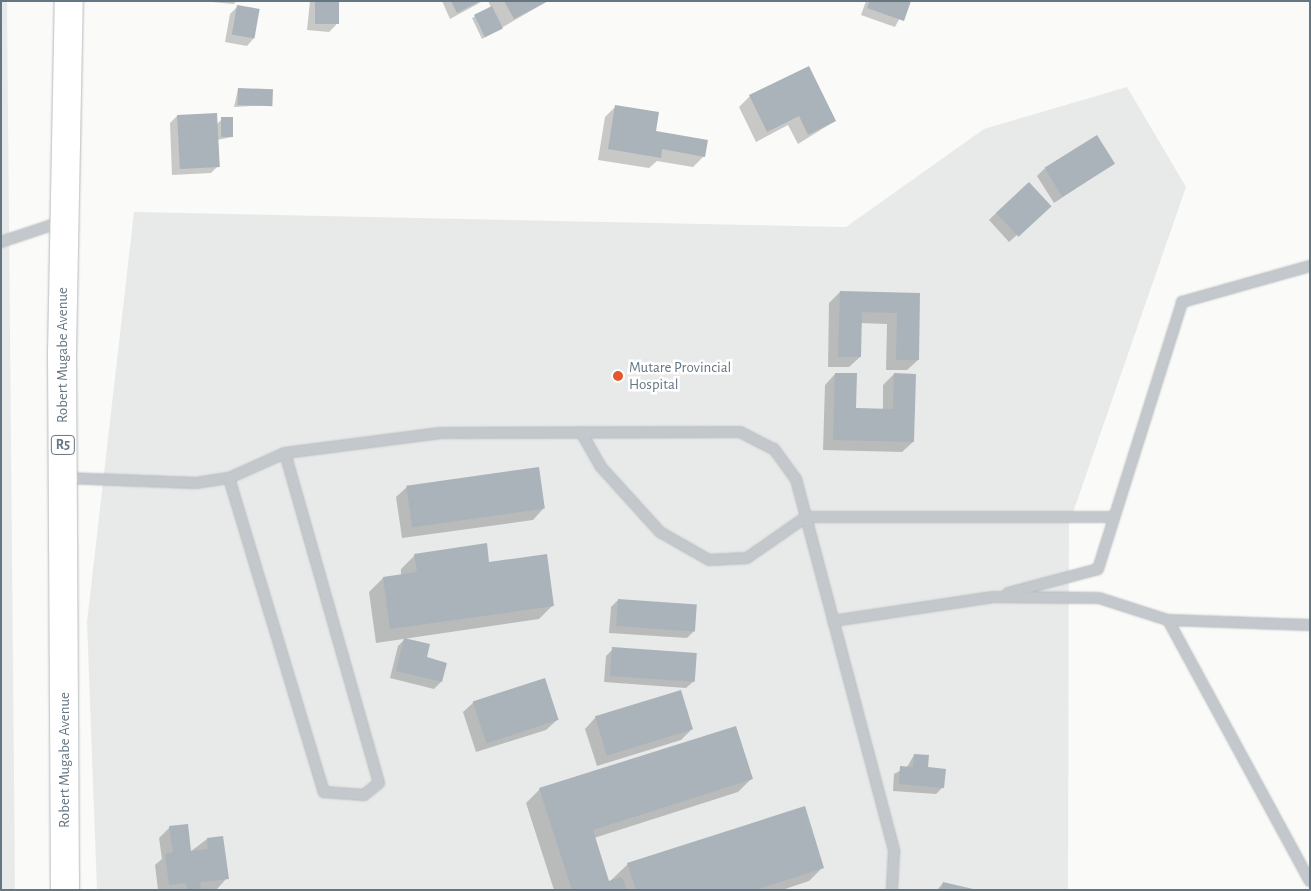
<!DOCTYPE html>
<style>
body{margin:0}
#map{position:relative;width:1311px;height:891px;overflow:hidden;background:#fafaf8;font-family:"Alegreya Sans",sans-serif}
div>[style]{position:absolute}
.built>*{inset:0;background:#e8e9e9}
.shadow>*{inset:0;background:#0003}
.building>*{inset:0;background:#aab3b9;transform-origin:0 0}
.roads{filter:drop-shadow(0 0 1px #b4b9bd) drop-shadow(0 0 1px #b4b9bd)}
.service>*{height:10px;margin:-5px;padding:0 5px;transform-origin:5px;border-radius:5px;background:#c3c8cc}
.trunk>*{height:28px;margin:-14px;padding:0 14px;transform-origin:14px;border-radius:14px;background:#fff}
.dots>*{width:14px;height:14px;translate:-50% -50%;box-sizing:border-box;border:2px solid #fff;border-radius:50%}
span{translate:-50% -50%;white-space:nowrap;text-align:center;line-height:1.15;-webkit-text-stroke:5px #fff;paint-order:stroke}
.shield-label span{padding:1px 4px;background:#fff;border:1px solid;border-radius:4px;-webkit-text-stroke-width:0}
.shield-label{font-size:14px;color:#657683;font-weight:700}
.street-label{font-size:15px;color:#657683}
.poi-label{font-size:15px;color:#657683}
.left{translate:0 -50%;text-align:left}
.frame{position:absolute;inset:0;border:2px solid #657683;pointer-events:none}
</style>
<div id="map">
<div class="built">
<i style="clip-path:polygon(1px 1px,7px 1px,15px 890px,1px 890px)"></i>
<i style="clip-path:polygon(1127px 87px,1186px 187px,1069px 524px,1068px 890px,97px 890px,87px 622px,134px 212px,846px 227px,984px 129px)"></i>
</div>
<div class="shadow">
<i style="clip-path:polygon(201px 1px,236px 1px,234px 4px)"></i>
<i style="clip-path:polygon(338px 1px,336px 25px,329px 32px,307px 30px,310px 1px)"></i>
<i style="clip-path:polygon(442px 1px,483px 1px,450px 19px)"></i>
<i style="clip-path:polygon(488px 1px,548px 1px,482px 39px,472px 18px,491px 7px)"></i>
<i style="clip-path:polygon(866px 1px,909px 1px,895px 27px,861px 15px)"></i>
<i style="clip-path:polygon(237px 7px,254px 38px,247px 46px,225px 42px,230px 14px)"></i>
<i style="clip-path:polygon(238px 89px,271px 105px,234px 107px)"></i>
<i style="clip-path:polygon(750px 96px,835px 121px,798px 144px,788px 125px,756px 142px,739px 107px)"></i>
<i style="clip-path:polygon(616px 106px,654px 132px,704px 156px,693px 167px,657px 161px,649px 168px,598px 160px,605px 117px)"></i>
<i style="clip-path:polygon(177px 116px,217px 124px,222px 119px,232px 137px,217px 140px,218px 166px,211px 173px,172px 175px,170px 123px)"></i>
<i style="clip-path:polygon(1113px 164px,1054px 203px,1037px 176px,1044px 169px)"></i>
<i style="clip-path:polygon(996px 213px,1042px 213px,1009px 242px,989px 220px)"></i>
<i style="clip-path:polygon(840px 292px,919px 294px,918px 360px,907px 370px,886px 370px,887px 324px,860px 323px,860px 357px,849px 367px,828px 367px,829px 303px)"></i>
<i style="clip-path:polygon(835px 374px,855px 409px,883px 410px,883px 385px,894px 374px,913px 442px,902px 452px,823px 450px,825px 385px)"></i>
<i style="clip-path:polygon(407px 487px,543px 509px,533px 520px,402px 538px,396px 497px)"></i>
<i style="clip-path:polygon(415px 555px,488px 563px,553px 605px,539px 619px,376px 643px,369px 592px,383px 578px,401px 576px,401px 569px)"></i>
<i style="clip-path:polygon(618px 600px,694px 631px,687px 638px,609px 633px,611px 607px)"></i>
<i style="clip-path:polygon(405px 639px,441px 682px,434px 689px,390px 678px,398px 646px)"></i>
<i style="clip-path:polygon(613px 649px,694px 681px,686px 688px,604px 682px,606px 656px)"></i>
<i style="clip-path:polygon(474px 702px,557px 720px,546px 730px,476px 752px,463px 712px)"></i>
<i style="clip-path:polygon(595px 718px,692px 729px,681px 740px,597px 766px,585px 729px)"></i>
<i style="clip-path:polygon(914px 755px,943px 787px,936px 794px,893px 791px,894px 774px,907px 767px)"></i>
<i style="clip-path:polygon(752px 778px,738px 792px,594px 838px,608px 883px,628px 864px,823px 867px,809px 881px,782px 890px,554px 890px,526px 803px,540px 789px)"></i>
<i style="clip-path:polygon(170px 827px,190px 852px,207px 839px,227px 878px,217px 889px,158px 890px,155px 865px,162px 859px,159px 838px)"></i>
<i style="clip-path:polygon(943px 883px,970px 890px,937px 890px)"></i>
</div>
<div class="building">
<i style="left:315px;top:1px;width:24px;height:23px"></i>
<i style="clip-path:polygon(451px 1px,480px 1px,457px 13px)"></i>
<i style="clip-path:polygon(504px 1px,548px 1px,514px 19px)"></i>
<i style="clip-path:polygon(870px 1px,911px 1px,904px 21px,867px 8px)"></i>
<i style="left:237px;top:5px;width:23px;height:30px;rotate:10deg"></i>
<i style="left:492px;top:6px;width:25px;height:20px;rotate:64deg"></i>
<i style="clip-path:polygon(809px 66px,836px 121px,808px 135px,799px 116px,767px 132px,749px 95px)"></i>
<i style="left:238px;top:88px;width:35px;height:17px;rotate:2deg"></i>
<i style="clip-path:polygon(615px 105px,659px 112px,656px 131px,708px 140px,705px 157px,662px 149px,661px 158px,608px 149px)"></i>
<i style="left:217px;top:113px;width:54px;height:40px;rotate:87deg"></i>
<i style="left:233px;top:117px;width:20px;height:12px;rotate:90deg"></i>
<i style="left:1097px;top:135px;width:34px;height:62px;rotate:58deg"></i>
<i style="left:1029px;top:182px;width:33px;height:45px;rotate:47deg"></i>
<i style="clip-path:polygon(840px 291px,920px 293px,919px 360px,896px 360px,897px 313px,862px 312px,861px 357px,838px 357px)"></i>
<i style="clip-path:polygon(835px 373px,857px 373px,856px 408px,893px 409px,894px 373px,916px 374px,914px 442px,833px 440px)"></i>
<i style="left:539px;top:467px;width:42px;height:134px;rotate:82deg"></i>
<i style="clip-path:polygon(487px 543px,489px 562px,547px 554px,554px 606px,390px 629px,383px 577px,417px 572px,414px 554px)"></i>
<i style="left:618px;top:599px;width:79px;height:27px;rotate:4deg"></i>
<i style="clip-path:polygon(404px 638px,430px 644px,427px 657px,447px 663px,442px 682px,396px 671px)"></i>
<i style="left:612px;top:647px;width:85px;height:29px;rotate:4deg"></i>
<i style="left:545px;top:678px;width:44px;height:76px;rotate:72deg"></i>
<i style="left:681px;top:690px;width:41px;height:90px;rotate:73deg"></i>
<i style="clip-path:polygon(736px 726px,753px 779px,593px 830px,609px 881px,622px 877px,627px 890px,572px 890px,539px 788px)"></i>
<i style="clip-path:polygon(914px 754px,929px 755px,928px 767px,946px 769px,944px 788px,899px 784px,900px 766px,913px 767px)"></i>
<i style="clip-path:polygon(805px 806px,824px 868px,755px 890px,636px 890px,627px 863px)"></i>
<i style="clip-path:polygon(188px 824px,191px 851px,208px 849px,207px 838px,223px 836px,229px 879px,200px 882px,201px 890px,187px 890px,186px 883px,169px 885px,165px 854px,173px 852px,169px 826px)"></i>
<i style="clip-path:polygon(943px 882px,973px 889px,973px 890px,941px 890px)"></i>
</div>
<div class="roads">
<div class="service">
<i style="left:1px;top:242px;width:66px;rotate:-18.4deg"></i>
<i style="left:581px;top:432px;width:40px;rotate:60.3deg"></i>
<i style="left:601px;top:467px;width:88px;rotate:47.8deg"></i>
<i style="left:660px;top:532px;width:56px;rotate:29.7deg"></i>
<i style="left:709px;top:560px;width:38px;rotate:-3deg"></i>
<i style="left:747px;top:558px;width:72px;rotate:-34.8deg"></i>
<i style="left:806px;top:517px;width:308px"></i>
<i style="left:65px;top:478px;width:131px;rotate:2.2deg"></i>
<i style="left:196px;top:483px;width:33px;rotate:-9deg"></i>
<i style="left:229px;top:478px;width:61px;rotate:-24.1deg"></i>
<i style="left:285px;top:453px;width:157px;rotate:-7.3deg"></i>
<i style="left:441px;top:433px;width:299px;rotate:-0.2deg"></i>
<i style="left:740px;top:432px;width:38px;rotate:27deg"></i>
<i style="left:774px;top:449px;width:37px;rotate:54deg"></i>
<i style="left:796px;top:479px;width:385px;rotate:75.2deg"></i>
<i style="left:894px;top:851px;width:39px;rotate:93deg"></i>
<i style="left:229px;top:478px;width:328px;rotate:73.2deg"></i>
<i style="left:324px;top:792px;width:40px;rotate:4.3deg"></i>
<i style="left:364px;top:795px;width:19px;rotate:-39deg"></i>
<i style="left:379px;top:783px;width:343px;rotate:-105.9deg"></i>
<i style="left:1008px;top:593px;width:93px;rotate:-14.9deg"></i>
<i style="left:1098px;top:569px;width:280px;rotate:-72.5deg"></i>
<i style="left:1182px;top:302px;width:133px;rotate:-15.7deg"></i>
<i style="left:1168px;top:620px;width:142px;rotate:2deg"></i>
<i style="left:833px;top:621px;width:162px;rotate:-8.5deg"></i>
<i style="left:993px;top:597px;width:106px;rotate:0.5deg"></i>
<i style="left:1099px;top:598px;width:72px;rotate:17.7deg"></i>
<i style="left:1168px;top:620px;width:297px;rotate:61.5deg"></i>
</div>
<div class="trunk">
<i style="left:65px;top:890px;width:537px;rotate:-90.32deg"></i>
<i style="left:62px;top:353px;width:352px;rotate:-88.9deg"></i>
</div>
</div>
<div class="dots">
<i style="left:618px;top:376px;background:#e4572e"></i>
</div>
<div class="shield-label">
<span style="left:63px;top:445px">R5</span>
</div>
<div class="street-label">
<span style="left:63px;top:355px;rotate:-90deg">Robert Mugabe Avenue</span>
<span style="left:65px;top:760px;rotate:-90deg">Robert Mugabe Avenue</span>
</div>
<div class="poi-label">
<span class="left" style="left:629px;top:376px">Mutare Provincial<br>Hospital</span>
</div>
<div class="frame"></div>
</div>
